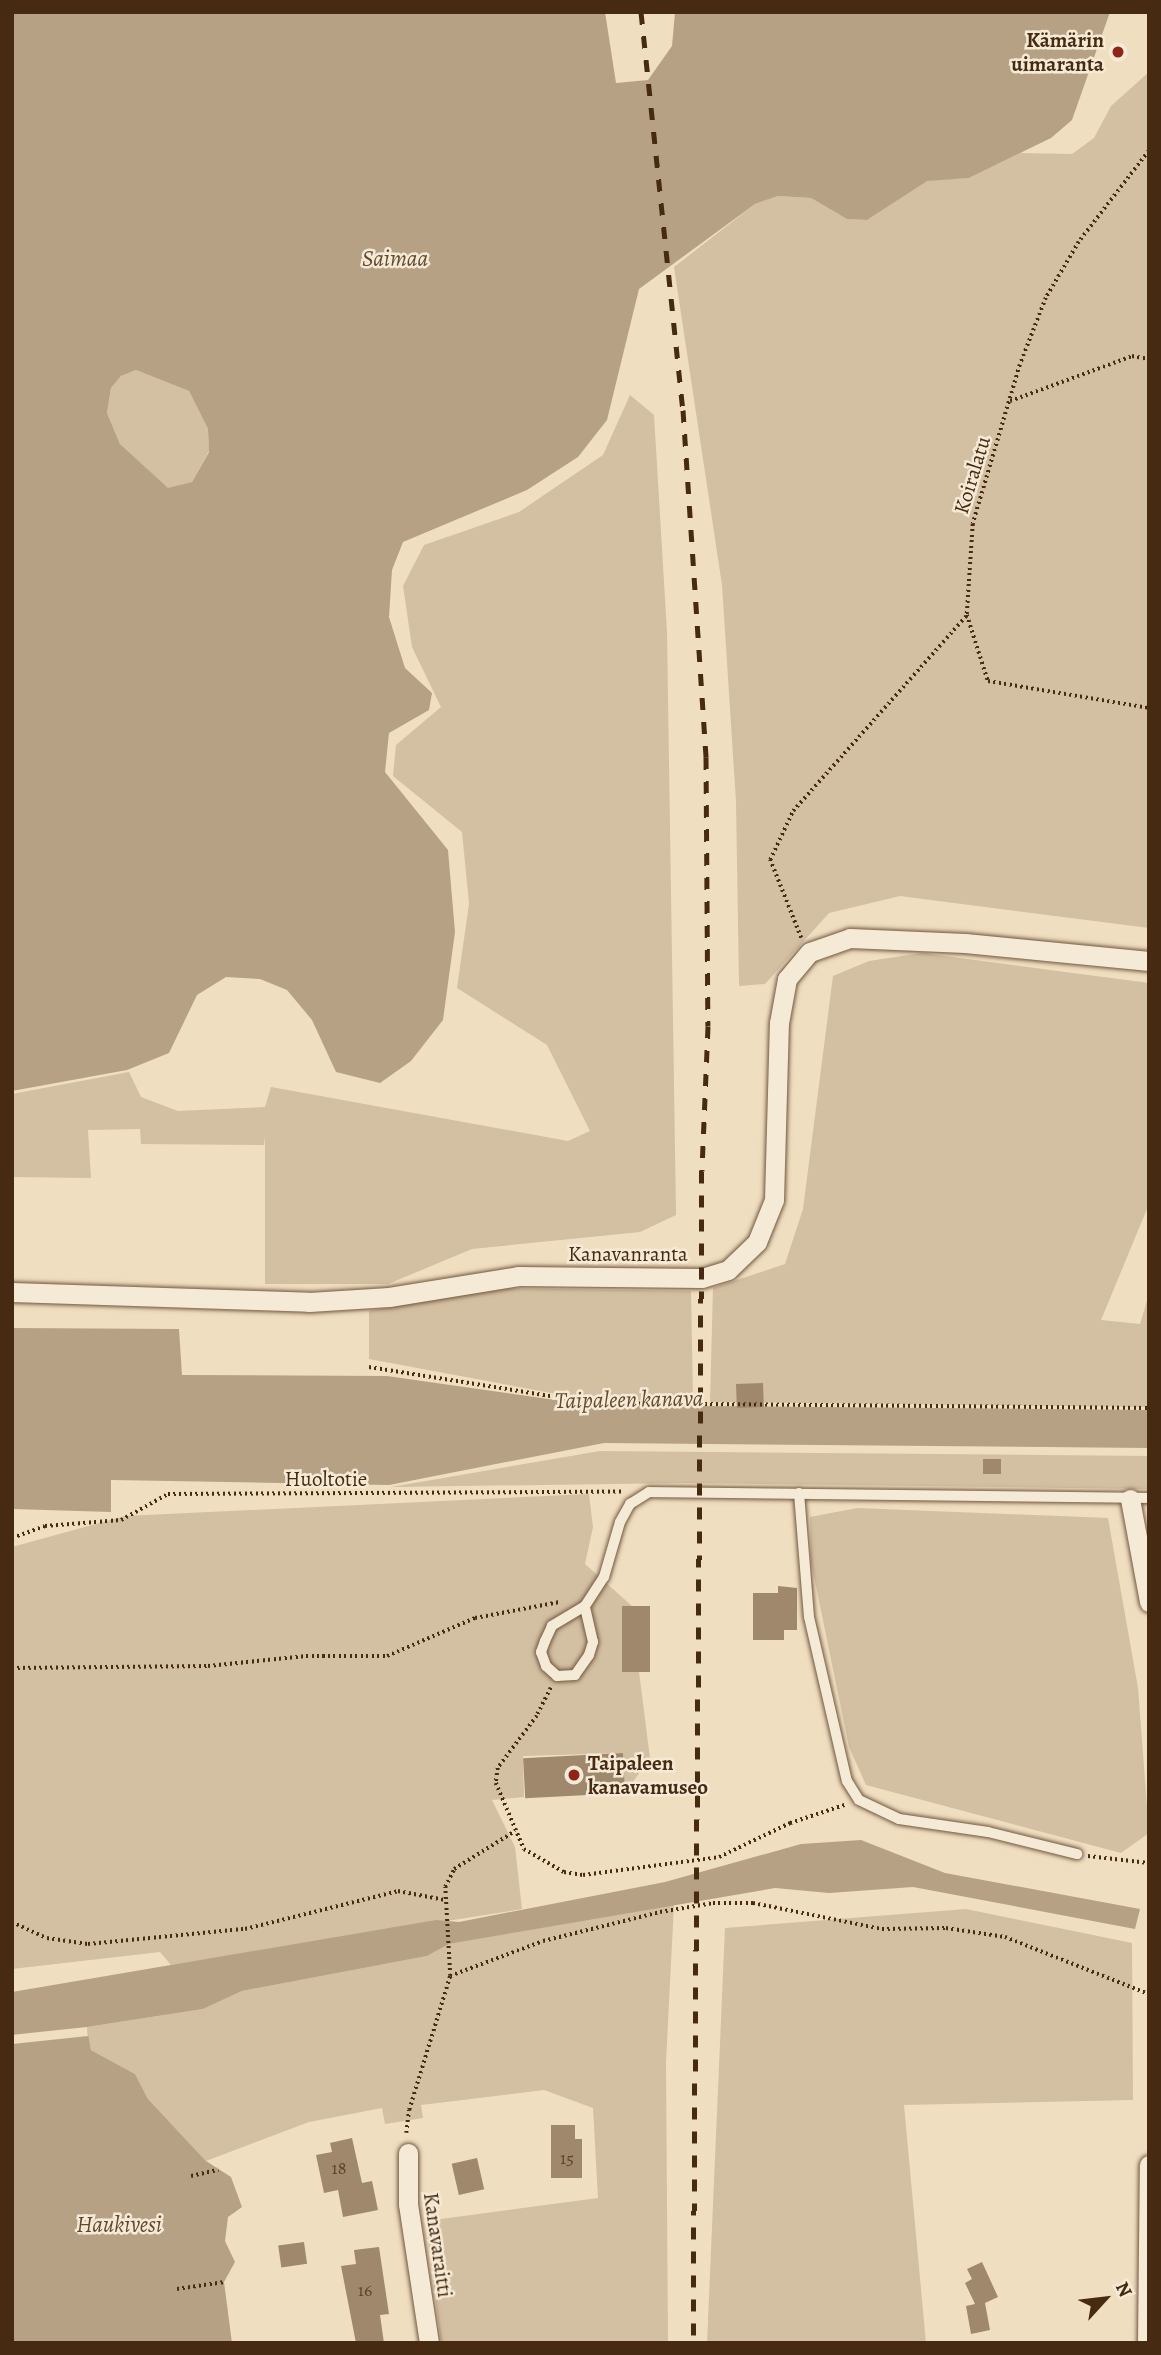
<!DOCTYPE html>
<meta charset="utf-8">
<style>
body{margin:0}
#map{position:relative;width:1161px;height:2355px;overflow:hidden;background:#f0dec0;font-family:Alegreya,serif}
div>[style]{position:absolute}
.green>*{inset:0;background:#d3bfa2}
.water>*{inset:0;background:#b7a185}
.pier>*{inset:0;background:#f0dec0;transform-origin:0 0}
.building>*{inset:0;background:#9f886c;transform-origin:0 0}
.path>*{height:3.5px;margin-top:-1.75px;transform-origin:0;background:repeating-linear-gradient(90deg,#472a12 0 2px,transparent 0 5.5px)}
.roads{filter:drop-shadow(0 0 2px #71573e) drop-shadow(0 0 2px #71573e)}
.service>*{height:10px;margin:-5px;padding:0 5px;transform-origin:5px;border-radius:5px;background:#f5ead6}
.minor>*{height:19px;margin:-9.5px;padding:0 9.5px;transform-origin:9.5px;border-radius:9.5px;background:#f5ead6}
.rail>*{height:5px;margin-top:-2.5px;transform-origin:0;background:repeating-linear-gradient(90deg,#472a12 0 12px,transparent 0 24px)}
.dots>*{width:19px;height:19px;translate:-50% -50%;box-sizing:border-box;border:4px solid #f5ead6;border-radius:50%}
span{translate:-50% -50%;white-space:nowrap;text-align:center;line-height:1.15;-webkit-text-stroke:5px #f5ead6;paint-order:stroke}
.number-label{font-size:18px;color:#5d4228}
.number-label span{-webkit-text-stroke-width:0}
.poi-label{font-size:21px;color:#472a12;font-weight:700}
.right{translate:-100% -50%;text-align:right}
.left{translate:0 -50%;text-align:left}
.street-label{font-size:21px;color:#472a12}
.water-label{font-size:23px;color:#63482f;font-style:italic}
.frame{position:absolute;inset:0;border:14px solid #472a12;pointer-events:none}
.north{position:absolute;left:1070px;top:2264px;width:70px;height:70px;-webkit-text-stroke:5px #f5ead6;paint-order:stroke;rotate:63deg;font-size:19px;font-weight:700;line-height:28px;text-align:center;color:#472a12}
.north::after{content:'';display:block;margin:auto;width:24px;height:32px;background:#472a12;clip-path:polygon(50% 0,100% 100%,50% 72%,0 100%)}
</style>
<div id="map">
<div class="green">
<i style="clip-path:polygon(1149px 72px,1149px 928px,900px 896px,829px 913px,765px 984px,739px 986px,736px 801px,722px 585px,674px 267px,755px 204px,778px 196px,811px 198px,847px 219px,867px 220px,927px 180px,969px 178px,1020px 153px,1072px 154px,1094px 138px,1111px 106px)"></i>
<i style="clip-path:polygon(136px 370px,189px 391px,208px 429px,209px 451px,192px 482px,168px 489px,120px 444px,107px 413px,111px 388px,121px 376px)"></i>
<i style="clip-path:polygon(630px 395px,654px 415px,667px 632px,676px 1215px,640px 1232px,472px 1249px,388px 1284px,265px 1284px,265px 1136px,264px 1145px,141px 1144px,140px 1129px,88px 1130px,91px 1178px,12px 1177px,12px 1094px,129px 1072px,141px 1097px,178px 1111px,265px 1107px,271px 1087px,568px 1141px,590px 1131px,547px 1045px,457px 988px,469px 904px,462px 832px,393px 776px,396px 745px,441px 707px,412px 647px,403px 586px,424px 545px,519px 512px,603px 455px)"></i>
<i style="clip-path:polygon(922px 953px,1149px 983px,1149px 1204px,1101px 1320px,1140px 1324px,1149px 1294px,1149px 1407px,710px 1402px,713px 1288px,785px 1264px,803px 1209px,833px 976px,869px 961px)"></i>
<i style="clip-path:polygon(491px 1288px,691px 1291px,693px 1401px,589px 1400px,369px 1359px,369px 1311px)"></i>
<i style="clip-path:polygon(600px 1451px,1149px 1456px,1149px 1489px,683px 1483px,391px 1487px)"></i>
<i style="clip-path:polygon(589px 1494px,593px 1527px,585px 1564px,633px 1607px,622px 1607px,622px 1672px,639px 1672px,650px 1758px,625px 1793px,623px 1753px,523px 1756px,524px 1797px,492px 1800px,515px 1847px,522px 1909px,171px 1965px,160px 1952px,12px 1969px,12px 1547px,125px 1516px)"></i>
<i style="clip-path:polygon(857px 1508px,1108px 1518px,1138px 1688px,1149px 1833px,1121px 1853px,866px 1785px,849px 1747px,811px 1562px,810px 1517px)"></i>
<i style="clip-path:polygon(674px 1904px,666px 2062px,668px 2343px,441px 2343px,426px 2221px,598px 2198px,593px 2108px,544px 2090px,421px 2105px,423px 2118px,385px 2124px,382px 2108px,309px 2122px,206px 2161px,148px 2099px,135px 2074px,91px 2050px,87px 2027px,203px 2009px,242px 1991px,427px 1956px,449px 1944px)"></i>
<i style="clip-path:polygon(966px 1909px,1132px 1943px,1133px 2100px,904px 2105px,926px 2343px,707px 2343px,725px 1928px)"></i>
</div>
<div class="water">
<i style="clip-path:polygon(evenodd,12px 12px,605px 12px,616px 83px,648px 80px,672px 46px,675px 12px,1110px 12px,1072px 120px,1051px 138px,969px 178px,927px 181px,867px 220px,847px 219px,811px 198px,778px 196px,755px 204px,639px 289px,607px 420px,578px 457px,527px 490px,403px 542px,392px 570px,389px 617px,405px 668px,432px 693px,429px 710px,389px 733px,385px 772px,448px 850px,455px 932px,443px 1020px,411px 1061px,380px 1083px,336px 1072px,312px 1020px,287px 990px,260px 979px,226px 977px,197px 995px,169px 1053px,127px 1070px,12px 1091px,12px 12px,136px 370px,189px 391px,208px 429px,209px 452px,192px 482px,168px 488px,120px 444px,107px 413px,111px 388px,121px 376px,136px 370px)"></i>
<i style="clip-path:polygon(12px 1328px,179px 1329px,182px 1375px,387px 1376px,591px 1405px,1149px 1410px,1149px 1448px,604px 1443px,389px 1485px,111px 1480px,111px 1512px,12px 1509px)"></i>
<i style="clip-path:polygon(861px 1840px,945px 1873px,1140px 1909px,1135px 1929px,913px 1887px,829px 1893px,775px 1888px,449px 1944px,427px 1956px,242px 1991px,203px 2009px,87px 2027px,91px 2050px,135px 2074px,148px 2099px,206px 2161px,231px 2177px,242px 2207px,228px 2217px,225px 2241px,235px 2262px,224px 2282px,232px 2343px,12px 2343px,12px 1992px,436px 1920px,459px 1922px,665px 1882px,801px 1844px)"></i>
</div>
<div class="pier">
<i style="left:87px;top:2027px;width:9px;height:76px;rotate:84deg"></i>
</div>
<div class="building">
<i style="left:763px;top:1383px;width:24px;height:27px;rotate:88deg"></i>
<i style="left:983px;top:1459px;width:18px;height:15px"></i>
<i style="clip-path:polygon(778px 1586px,797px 1588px,797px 1630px,784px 1630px,784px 1640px,753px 1640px,753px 1593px,778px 1593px)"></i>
<i style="left:622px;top:1606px;width:28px;height:66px"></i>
<i style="left:623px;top:1753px;width:40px;height:100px;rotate:87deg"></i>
<i style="clip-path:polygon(551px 2125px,575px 2125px,575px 2139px,582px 2139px,582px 2178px,551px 2178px)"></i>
<i style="clip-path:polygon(352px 2138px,362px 2183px,372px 2181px,378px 2210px,343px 2217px,338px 2190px,324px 2193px,316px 2155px,332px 2152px,330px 2143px)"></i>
<i style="left:477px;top:2158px;width:32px;height:26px;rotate:77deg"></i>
<i style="left:304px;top:2242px;width:22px;height:26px;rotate:82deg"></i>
<i style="clip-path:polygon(379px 2247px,389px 2314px,380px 2315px,384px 2343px,356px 2343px,341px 2266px,356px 2264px,354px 2250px)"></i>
<i style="clip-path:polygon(982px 2262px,998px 2297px,985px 2303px,990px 2330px,971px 2334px,966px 2306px,975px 2304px,965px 2283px,972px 2279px,967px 2269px)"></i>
</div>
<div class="path">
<i style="left:1149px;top:151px;width:115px;rotate:127.6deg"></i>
<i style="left:1079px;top:242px;width:65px;rotate:120.5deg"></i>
<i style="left:1046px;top:298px;width:72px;rotate:111.2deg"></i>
<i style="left:1020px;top:365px;width:166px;rotate:106.5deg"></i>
<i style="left:973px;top:524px;width:91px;rotate:93.8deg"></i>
<i style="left:967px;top:615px;width:69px;rotate:72.3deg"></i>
<i style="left:988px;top:681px;width:163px;rotate:9.5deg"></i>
<i style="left:1010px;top:401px;width:130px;rotate:-20.2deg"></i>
<i style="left:1132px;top:356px;width:17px;rotate:10deg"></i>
<i style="left:801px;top:938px;width:84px;rotate:-111.7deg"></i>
<i style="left:770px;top:860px;width:54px;rotate:-64.9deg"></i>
<i style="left:793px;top:811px;width:262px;rotate:-48.4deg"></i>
<i style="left:369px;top:1367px;width:229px;rotate:9.1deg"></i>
<i style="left:595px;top:1403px;width:554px;rotate:0.52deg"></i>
<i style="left:12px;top:1538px;width:35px;rotate:-20deg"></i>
<i style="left:45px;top:1526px;width:76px;rotate:-4.5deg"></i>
<i style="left:121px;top:1520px;width:54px;rotate:-29deg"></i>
<i style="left:168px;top:1494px;width:454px;rotate:-0.3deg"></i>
<i style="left:12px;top:1668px;width:196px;rotate:-0.6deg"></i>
<i style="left:208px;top:1666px;width:99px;rotate:-5.8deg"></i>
<i style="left:306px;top:1656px;width:81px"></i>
<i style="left:387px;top:1656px;width:96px;rotate:-23.4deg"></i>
<i style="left:475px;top:1618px;width:86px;rotate:-10.7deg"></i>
<i style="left:551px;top:1688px;width:31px;rotate:117deg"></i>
<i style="left:537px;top:1716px;width:65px;rotate:126.9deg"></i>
<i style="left:498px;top:1768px;width:15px;rotate:98deg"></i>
<i style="left:496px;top:1783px;width:72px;rotate:67deg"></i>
<i style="left:524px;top:1849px;width:46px;rotate:29.9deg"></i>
<i style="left:564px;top:1872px;width:19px;rotate:9deg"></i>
<i style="left:583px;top:1875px;width:137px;rotate:-7.5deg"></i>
<i style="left:719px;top:1857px;width:79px;rotate:-25.6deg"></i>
<i style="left:790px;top:1823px;width:60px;rotate:-18.4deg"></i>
<i style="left:1088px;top:1856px;width:61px;rotate:6.5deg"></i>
<i style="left:12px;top:1922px;width:38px;rotate:25deg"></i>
<i style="left:47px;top:1938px;width:41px;rotate:8.3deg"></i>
<i style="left:88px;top:1944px;width:158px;rotate:-5.5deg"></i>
<i style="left:245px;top:1929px;width:158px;rotate:-13.9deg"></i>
<i style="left:398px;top:1891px;width:48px;rotate:10.8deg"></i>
<i style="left:450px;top:1976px;width:99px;rotate:-20.6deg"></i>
<i style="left:543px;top:1941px;width:121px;rotate:-13.9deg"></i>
<i style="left:660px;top:1912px;width:54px;rotate:-9.6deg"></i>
<i style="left:713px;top:1903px;width:40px"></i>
<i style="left:753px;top:1903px;width:132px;rotate:11.4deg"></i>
<i style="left:882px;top:1929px;width:64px;rotate:-0.9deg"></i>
<i style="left:946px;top:1928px;width:60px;rotate:8.7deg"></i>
<i style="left:1005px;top:1937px;width:155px;rotate:21.6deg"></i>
<i style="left:406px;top:2133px;width:23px;rotate:-83deg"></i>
<i style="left:409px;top:2110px;width:140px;rotate:-73deg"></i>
<i style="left:450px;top:1976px;width:89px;rotate:-93.2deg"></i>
<i style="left:445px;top:1887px;width:20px;rotate:-63deg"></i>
<i style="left:454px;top:1869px;width:72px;rotate:-31.9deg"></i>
<i style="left:191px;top:2176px;width:28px;rotate:-13deg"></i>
<i style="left:177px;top:2289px;width:48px;rotate:-8.5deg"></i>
</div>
<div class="roads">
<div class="service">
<i style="left:799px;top:1493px;width:124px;rotate:85.4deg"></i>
<i style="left:809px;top:1617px;width:168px;rotate:77deg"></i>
<i style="left:847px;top:1781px;width:22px;rotate:58deg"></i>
<i style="left:859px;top:1800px;width:44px;rotate:25.4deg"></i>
<i style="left:899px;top:1819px;width:90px;rotate:8.3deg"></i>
<i style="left:988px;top:1832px;width:92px;rotate:13.9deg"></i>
<i style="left:585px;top:1606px;width:39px;rotate:149deg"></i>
<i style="left:552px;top:1626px;width:17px;rotate:115deg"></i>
<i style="left:545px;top:1641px;width:12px;rotate:110deg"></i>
<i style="left:541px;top:1652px;width:15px;rotate:70deg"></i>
<i style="left:546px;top:1666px;width:15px;rotate:42deg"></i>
<i style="left:557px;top:1676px;width:18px;rotate:-3deg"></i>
<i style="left:575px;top:1675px;width:24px;rotate:-55deg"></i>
<i style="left:589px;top:1655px;width:14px;rotate:-73deg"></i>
<i style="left:593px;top:1642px;width:37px;rotate:-103deg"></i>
<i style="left:585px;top:1606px;width:35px;rotate:-57deg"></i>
<i style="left:604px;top:1577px;width:57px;rotate:-73.8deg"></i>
<i style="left:620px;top:1522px;width:21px;rotate:-61deg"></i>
<i style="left:630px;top:1504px;width:22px;rotate:-32deg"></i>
<i style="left:649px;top:1492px;width:500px;rotate:0.69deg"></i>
</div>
<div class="minor">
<i style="left:12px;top:1292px;width:297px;rotate:1.9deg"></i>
<i style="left:309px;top:1302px;width:80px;rotate:-3.6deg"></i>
<i style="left:389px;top:1297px;width:131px;rotate:-9.2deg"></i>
<i style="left:518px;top:1276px;width:184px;rotate:0.6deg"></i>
<i style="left:702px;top:1278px;width:27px;rotate:-17deg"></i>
<i style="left:728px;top:1270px;width:40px;rotate:-44deg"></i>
<i style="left:757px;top:1242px;width:45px;rotate:-68deg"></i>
<i style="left:774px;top:1200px;width:177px;rotate:-88.4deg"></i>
<i style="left:779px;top:1023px;width:45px;rotate:-79.7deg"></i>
<i style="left:787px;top:979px;width:35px;rotate:-50deg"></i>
<i style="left:810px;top:952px;width:42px;rotate:-19.3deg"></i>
<i style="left:850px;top:938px;width:115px;rotate:2.5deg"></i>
<i style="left:965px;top:943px;width:185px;rotate:5.6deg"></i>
<i style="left:1130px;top:1499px;width:105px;rotate:79.5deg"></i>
<i style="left:408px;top:2153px;width:51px;rotate:90deg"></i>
<i style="left:408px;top:2204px;width:141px;rotate:81.4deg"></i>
<i style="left:1147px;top:2343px;width:178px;rotate:-89.4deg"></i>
</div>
</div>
<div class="rail">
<i style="left:641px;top:12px;width:400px;rotate:84deg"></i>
<i style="left:683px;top:410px;width:348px;rotate:86.2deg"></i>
<i style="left:706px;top:757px;width:269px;rotate:89.6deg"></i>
<i style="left:708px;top:1026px;width:145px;rotate:92.4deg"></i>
<i style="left:702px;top:1171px;width:1172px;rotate:90.44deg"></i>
</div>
<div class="dots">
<i style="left:1118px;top:52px;background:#8f2418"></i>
<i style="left:574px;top:1775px;background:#8f2418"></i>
</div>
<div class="number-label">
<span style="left:567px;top:2158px">15</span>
<span style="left:339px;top:2168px">18</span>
<span style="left:365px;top:2290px">16</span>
</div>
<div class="poi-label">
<span class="right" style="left:1104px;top:52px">Kämärin<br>uimaranta</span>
<span class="left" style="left:588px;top:1775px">Taipaleen<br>kanavamuseo</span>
</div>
<div class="street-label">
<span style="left:972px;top:475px;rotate:-73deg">Koiralatu</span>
<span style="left:628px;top:1254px">Kanavanranta</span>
<span style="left:326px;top:1479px">Huoltotie</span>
<span style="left:438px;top:2245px;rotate:82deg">Kanavaraitti</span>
</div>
<div class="water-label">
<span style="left:395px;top:259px">Saimaa</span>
<span style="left:629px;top:1400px;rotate:-1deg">Taipaleen kanava</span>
<span style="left:119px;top:2225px">Haukivesi</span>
</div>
<div class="frame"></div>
<div class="north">N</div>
</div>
